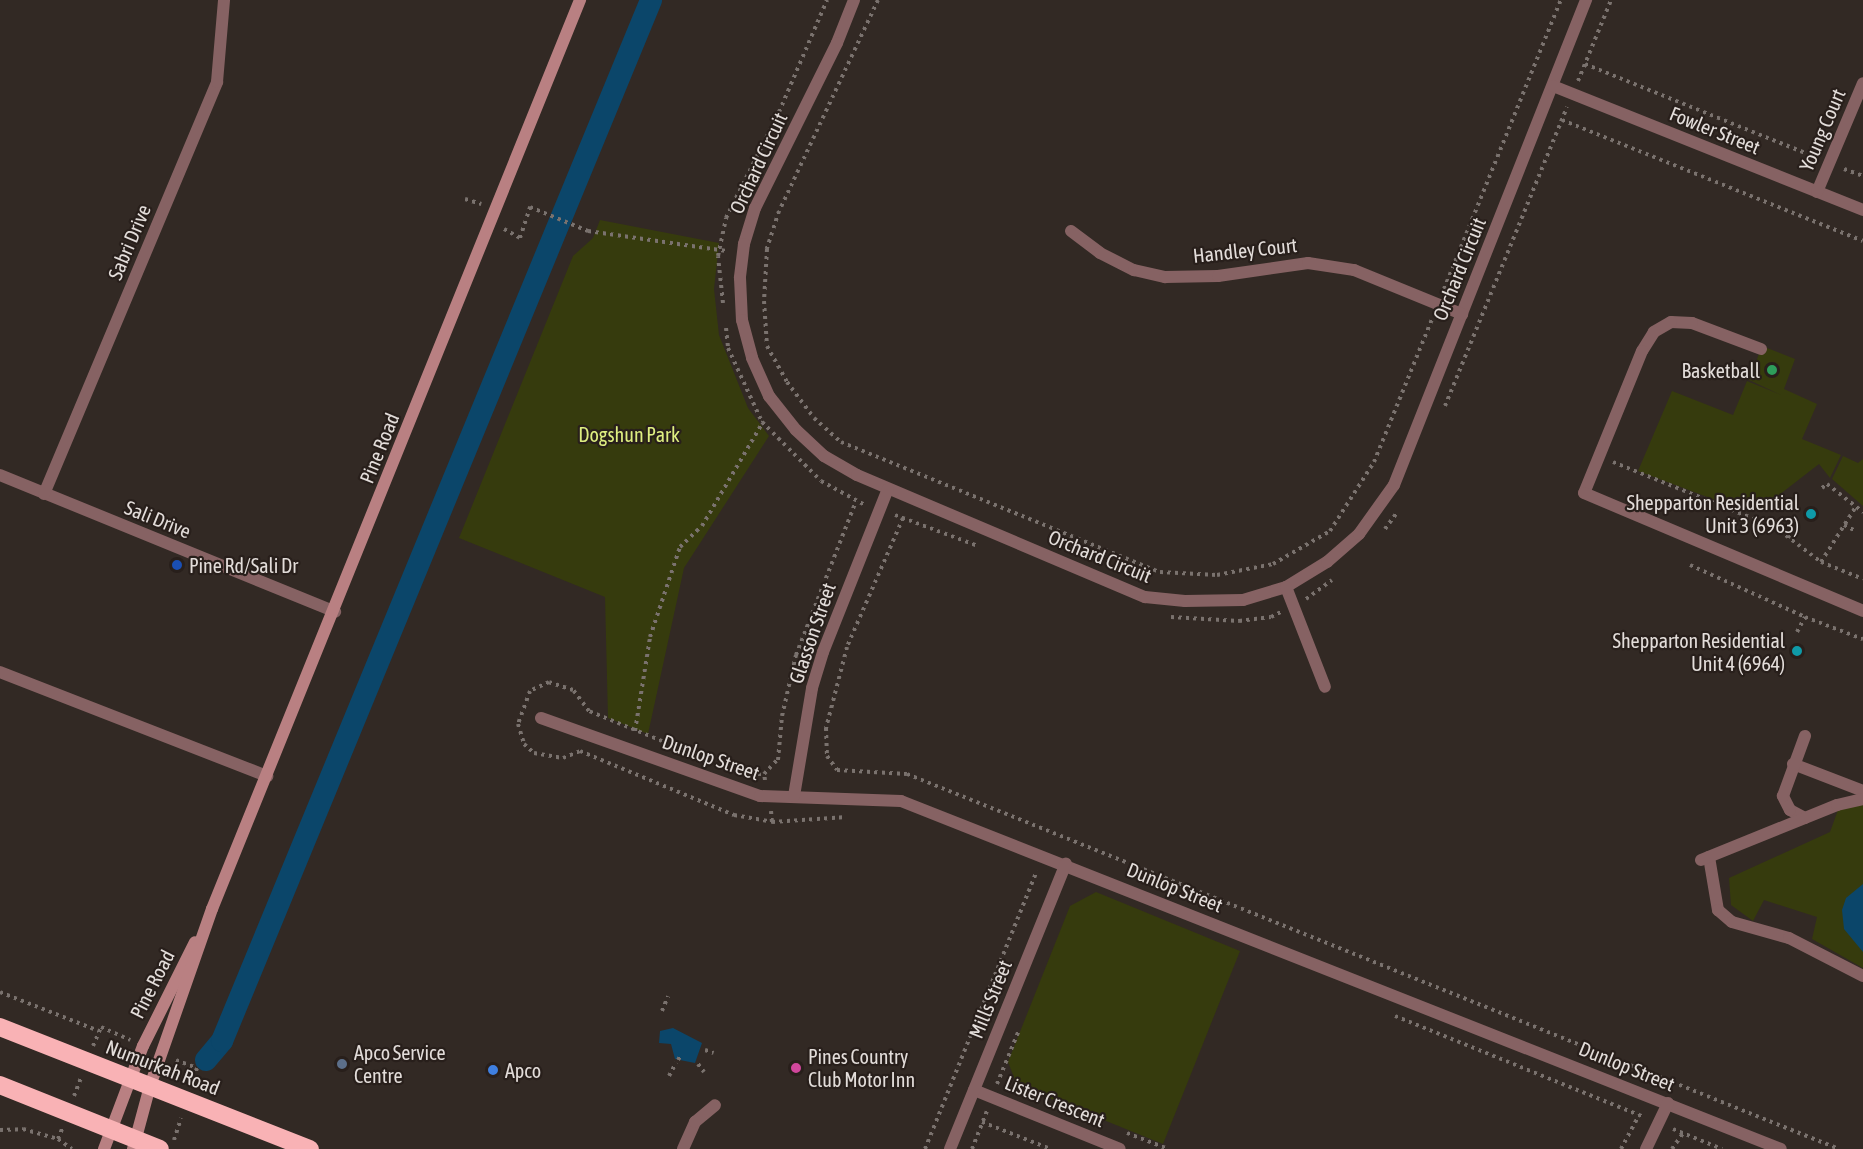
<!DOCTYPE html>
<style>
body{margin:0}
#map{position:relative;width:1863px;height:1149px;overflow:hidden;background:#322924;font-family:"Asap Condensed",sans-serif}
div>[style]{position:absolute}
.green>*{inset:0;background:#363b0d}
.water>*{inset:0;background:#0b466a}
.canal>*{height:22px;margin:-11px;padding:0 11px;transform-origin:11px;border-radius:11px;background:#0b466a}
.path>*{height:4px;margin-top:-2px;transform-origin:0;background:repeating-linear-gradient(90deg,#7a726e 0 3px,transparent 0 7.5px)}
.lane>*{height:12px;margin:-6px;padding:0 6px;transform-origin:6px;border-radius:6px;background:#866263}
.street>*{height:12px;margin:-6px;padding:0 6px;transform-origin:6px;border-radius:6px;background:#866263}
.secondary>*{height:12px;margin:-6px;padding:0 6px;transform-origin:6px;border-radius:6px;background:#b98082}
.highway>*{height:18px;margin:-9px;padding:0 9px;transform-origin:9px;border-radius:9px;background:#f9b2b5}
.dots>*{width:16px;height:16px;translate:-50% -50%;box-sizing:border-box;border:3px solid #281f1b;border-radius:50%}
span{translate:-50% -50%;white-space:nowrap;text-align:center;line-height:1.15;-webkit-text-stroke:4.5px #281f1b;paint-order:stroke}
.street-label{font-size:20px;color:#e3ddda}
.poi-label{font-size:20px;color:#e3ddda}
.right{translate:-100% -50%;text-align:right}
.left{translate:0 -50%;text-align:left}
.park-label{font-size:20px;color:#deee81}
</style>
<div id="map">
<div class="green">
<i style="clip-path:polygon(600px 220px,719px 243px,714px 289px,719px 335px,748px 408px,769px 436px,684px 568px,648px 734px,608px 718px,605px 597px,459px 538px,573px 256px,593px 238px)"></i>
<i style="clip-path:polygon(1762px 346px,1795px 359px,1784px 389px,1817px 404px,1802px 439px,1841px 455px,1830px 478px,1819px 464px,1766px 505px,1751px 495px,1742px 510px,1638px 471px,1672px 391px,1733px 415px,1747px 381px,1781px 395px,1749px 380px)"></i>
<i style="clip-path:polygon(1843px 456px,1858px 463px,1863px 459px,1863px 506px,1832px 479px)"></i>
<i style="clip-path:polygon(1863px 805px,1863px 968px,1812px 939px,1817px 917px,1764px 900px,1753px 921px,1731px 905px,1729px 878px,1830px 832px,1838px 810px)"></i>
<i style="clip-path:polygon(1096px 892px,1240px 951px,1163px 1144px,1017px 1085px,1008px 1062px,1070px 906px)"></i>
</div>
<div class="water">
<i style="clip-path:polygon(1863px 884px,1863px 952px,1844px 929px,1842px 910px,1846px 898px)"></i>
<i style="clip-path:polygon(673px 1028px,702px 1043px,695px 1063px,675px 1059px,671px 1044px,659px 1043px,660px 1031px)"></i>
</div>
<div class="canal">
<i style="left:206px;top:1060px;width:25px;rotate:-50deg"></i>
<i style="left:222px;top:1041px;width:1126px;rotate:-67.6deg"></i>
</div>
<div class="path">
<i style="left:878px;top:0;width:233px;rotate:115.1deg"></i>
<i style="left:779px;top:211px;width:40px;rotate:108deg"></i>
<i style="left:767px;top:249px;width:52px;rotate:93.3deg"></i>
<i style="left:764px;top:301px;width:45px;rotate:86.2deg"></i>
<i style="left:767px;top:346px;width:41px;rotate:60.9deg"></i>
<i style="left:787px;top:382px;width:45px;rotate:53.1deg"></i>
<i style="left:814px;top:418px;width:36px;rotate:42deg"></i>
<i style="left:841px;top:442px;width:344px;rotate:22.2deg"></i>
<i style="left:1160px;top:572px;width:57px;rotate:3deg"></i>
<i style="left:1217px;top:575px;width:57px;rotate:-11.1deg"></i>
<i style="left:1273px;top:564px;width:66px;rotate:-30.1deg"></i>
<i style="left:1330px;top:531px;width:82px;rotate:-57.5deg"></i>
<i style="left:1374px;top:462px;width:154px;rotate:-67.9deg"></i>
<i style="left:1585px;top:64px;width:248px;rotate:22deg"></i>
<i style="left:1578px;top:81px;width:87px;rotate:-67.8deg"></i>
<i style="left:1562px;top:120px;width:324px;rotate:21.9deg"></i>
<i style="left:1844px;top:169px;width:20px;rotate:20deg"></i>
<i style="left:465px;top:199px;width:17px;rotate:17deg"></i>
<i style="left:504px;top:229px;width:18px;rotate:29deg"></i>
<i style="left:520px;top:238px;width:33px;rotate:-72deg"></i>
<i style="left:530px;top:207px;width:63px;rotate:22.5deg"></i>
<i style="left:588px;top:231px;width:140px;rotate:8.2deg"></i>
<i style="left:1444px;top:289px;width:312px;rotate:-68deg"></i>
<i style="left:723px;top:303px;width:47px;rotate:-96.1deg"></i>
<i style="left:718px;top:256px;width:39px;rotate:-78deg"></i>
<i style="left:726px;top:218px;width:119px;rotate:-63.4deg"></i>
<i style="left:779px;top:112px;width:122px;rotate:-66.8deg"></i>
<i style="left:726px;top:328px;width:20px;rotate:84deg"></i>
<i style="left:728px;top:348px;width:81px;rotate:65.3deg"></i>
<i style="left:762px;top:422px;width:83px;rotate:45deg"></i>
<i style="left:821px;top:481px;width:50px;rotate:28.6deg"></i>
<i style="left:1445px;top:406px;width:323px;rotate:-67.8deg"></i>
<i style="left:1613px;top:462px;width:157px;rotate:22deg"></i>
<i style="left:1759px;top:521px;width:23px;rotate:25deg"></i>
<i style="left:1780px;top:531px;width:51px;rotate:37.1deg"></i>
<i style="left:1821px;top:562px;width:45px;rotate:22deg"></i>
<i style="left:1822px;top:488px;width:6px;rotate:-39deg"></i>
<i style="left:1827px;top:484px;width:46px;rotate:37.9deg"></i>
<i style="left:895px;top:515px;width:89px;rotate:20.5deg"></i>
<i style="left:903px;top:518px;width:141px;rotate:113.5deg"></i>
<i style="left:847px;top:647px;width:84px;rotate:104.5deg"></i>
<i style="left:826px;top:728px;width:28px;rotate:88deg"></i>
<i style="left:827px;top:756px;width:17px;rotate:54deg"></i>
<i style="left:837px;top:770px;width:70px;rotate:3.3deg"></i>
<i style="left:907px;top:774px;width:1005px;rotate:21.92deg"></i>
<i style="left:1844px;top:525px;width:11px;rotate:27deg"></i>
<i style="left:1385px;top:529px;width:22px;rotate:-54deg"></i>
<i style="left:1788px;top:538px;width:8px;rotate:-67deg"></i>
<i style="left:1821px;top:562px;width:64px;rotate:-57.8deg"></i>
<i style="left:1690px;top:565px;width:126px;rotate:24.3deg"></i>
<i style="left:1805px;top:617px;width:62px;rotate:20.8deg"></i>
<i style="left:1306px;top:599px;width:32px;rotate:-36deg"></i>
<i style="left:1171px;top:617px;width:68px;rotate:3.4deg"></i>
<i style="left:1239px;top:621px;width:32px;rotate:-7deg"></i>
<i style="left:1271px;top:617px;width:11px;rotate:-27deg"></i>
<i style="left:1797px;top:632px;width:17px;rotate:-62deg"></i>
<i style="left:635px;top:731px;width:95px;rotate:-80.9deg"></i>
<i style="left:650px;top:637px;width:95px;rotate:-71.6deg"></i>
<i style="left:680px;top:547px;width:30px;rotate:-44deg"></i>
<i style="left:702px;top:526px;width:121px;rotate:-59.6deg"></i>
<i style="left:662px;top:741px;width:79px;rotate:-157.7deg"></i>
<i style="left:589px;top:711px;width:26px;rotate:-127deg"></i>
<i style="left:573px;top:690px;width:25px;rotate:-162deg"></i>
<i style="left:549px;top:682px;width:21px;rotate:155deg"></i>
<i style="left:530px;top:691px;width:35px;rotate:110deg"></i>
<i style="left:518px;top:724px;width:21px;rotate:73deg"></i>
<i style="left:524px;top:744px;width:13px;rotate:42deg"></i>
<i style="left:534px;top:753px;width:29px;rotate:10deg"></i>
<i style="left:563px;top:758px;width:18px;rotate:-22deg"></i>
<i style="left:580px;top:751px;width:167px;rotate:22.6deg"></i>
<i style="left:734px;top:815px;width:39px;rotate:10deg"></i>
<i style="left:778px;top:760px;width:44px;rotate:-84.8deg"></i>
<i style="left:782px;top:716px;width:63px;rotate:-77.1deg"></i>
<i style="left:796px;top:655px;width:165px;rotate:-68.7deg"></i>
<i style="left:750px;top:774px;width:14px"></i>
<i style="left:765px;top:780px;width:6px;rotate:-99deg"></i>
<i style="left:764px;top:774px;width:19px;rotate:-47deg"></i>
<i style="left:771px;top:811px;width:11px;rotate:85deg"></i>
<i style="left:772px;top:822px;width:75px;rotate:-3.8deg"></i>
<i style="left:0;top:992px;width:106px;rotate:21.5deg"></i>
<i style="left:662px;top:1011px;width:16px;rotate:-68deg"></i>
<i style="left:1395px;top:1016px;width:269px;rotate:22.1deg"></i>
<i style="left:93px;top:1046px;width:21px;rotate:-67deg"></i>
<i style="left:101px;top:1027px;width:32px;rotate:24deg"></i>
<i style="left:705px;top:1050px;width:9px;rotate:18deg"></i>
<i style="left:176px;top:1060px;width:22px;rotate:21deg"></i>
<i style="left:197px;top:1068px;width:15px;rotate:110deg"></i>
<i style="left:678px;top:1060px;width:6px;rotate:-59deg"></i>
<i style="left:698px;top:1064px;width:10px;rotate:53deg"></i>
<i style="left:669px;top:1076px;width:15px;rotate:-62deg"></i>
<i style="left:997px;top:1084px;width:58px;rotate:-67.8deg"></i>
<i style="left:74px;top:1096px;width:19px;rotate:-69deg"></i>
<i style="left:982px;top:1122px;width:74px;rotate:21.4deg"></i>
<i style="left:1673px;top:1129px;width:53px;rotate:22.2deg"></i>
<i style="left:0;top:1130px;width:23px;rotate:-2deg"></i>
<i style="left:23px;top:1129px;width:36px;rotate:16deg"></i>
<i style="left:58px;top:1139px;width:17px;rotate:36deg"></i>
<i style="left:1127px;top:1133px;width:44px;rotate:21.3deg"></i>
<i style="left:58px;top:1139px;width:11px;rotate:-68deg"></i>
<i style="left:174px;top:1140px;width:23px;rotate:-72deg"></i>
<i style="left:925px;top:1149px;width:300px;rotate:-68.1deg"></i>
<i style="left:972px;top:1149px;width:41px;rotate:-68.5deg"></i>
<i style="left:1621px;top:1149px;width:38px;rotate:-62deg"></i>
<i style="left:1672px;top:1149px;width:19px;rotate:-55deg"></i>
</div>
<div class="lane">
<i style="left:1761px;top:349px;width:74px;rotate:-159.4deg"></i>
<i style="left:1692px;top:323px;width:21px;rotate:-177deg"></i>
<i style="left:1671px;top:322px;width:20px;rotate:150deg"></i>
<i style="left:1654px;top:332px;width:22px;rotate:122deg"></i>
<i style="left:1642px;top:351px;width:153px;rotate:112.2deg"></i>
<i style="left:1584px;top:493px;width:303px;rotate:22.9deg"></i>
<i style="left:0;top:672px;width:287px;rotate:21.3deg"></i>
<i style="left:1793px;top:764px;width:75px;rotate:21.1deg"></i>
<i style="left:1805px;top:818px;width:17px;rotate:-152deg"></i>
<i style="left:1790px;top:810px;width:16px;rotate:-117deg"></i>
<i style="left:1783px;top:796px;width:64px;rotate:-69.9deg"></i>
<i style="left:1709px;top:857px;width:54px;rotate:80.4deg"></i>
<i style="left:1718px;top:910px;width:18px;rotate:41deg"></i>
<i style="left:1732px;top:922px;width:59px;rotate:15.7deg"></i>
<i style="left:1789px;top:938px;width:83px;rotate:27.2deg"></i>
<i style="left:1701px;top:860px;width:147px;rotate:-22deg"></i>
<i style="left:1837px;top:805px;width:27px;rotate:-13deg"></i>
<i style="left:683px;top:1149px;width:30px;rotate:-66deg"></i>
<i style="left:695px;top:1122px;width:26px;rotate:-40deg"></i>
</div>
<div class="street">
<i style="left:854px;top:0;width:46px;rotate:111.6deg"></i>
<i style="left:837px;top:43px;width:184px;rotate:116.4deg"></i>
<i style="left:755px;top:208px;width:38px;rotate:107deg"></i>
<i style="left:744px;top:244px;width:34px;rotate:97deg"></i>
<i style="left:740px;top:278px;width:42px;rotate:87.3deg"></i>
<i style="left:742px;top:320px;width:39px;rotate:75deg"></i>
<i style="left:752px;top:358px;width:42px;rotate:65.9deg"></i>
<i style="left:769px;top:396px;width:43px;rotate:51.5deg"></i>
<i style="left:796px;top:430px;width:38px;rotate:43deg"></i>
<i style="left:824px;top:456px;width:38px;rotate:30deg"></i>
<i style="left:857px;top:475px;width:313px;rotate:23deg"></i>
<i style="left:1145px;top:597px;width:40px;rotate:5.7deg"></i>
<i style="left:1185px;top:601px;width:58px;rotate:-1deg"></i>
<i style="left:1243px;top:600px;width:45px;rotate:-16.8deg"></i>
<i style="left:1286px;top:587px;width:48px;rotate:-31.4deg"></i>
<i style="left:1327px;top:562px;width:43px;rotate:-41.2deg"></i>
<i style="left:1359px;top:534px;width:60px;rotate:-54.5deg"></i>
<i style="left:1394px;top:485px;width:522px;rotate:-68.4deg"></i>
<i style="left:1553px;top:86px;width:334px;rotate:21.8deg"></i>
<i style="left:1817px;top:192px;width:118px;rotate:-67.1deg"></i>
<i style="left:1071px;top:231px;width:36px;rotate:37deg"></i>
<i style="left:1100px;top:253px;width:38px;rotate:27deg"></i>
<i style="left:1134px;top:270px;width:32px;rotate:13deg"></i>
<i style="left:1165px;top:277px;width:53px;rotate:-1.1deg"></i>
<i style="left:1218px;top:276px;width:91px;rotate:-8.2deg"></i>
<i style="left:1308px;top:263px;width:47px;rotate:8.7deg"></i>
<i style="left:1354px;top:270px;width:117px;rotate:22.2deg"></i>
<i style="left:0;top:475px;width:362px;rotate:22.2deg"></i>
<i style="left:44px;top:494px;width:447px;rotate:-67.2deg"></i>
<i style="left:217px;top:82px;width:82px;rotate:-85.1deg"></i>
<i style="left:1286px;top:587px;width:107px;rotate:68.7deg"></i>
<i style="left:541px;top:718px;width:232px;rotate:19.6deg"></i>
<i style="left:760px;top:796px;width:141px;rotate:2deg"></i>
<i style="left:901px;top:801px;width:946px;rotate:21.58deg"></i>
<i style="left:794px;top:796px;width:109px;rotate:-80.5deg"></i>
<i style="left:812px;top:688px;width:38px;rotate:-73deg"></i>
<i style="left:823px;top:652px;width:175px;rotate:-68.3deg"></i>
<i style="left:974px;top:1090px;width:157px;rotate:22deg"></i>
<i style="left:950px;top:1149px;width:308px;rotate:-67.9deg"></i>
<i style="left:1646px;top:1149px;width:51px;rotate:-64.4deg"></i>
</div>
<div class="secondary">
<i style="left:104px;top:1149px;width:110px;rotate:-69.3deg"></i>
<i style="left:143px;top:1046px;width:116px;rotate:-63.4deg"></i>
<i style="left:133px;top:1149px;width:65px;rotate:-74.9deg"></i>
<i style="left:150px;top:1086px;width:188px;rotate:-70.7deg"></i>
<i style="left:212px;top:909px;width:981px;rotate:-67.96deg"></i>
</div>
<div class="highway">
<i style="left:0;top:1027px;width:333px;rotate:21.5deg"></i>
<i style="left:0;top:1085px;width:172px;rotate:21.8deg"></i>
</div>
<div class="dots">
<i style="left:1772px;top:370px;background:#2e9e5b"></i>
<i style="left:1811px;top:514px;background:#0f9aa8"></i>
<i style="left:177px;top:565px;background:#1a4fb4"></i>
<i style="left:1797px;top:651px;background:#0f9aa8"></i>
<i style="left:342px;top:1064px;background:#5c6f8a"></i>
<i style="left:796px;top:1068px;background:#d1479c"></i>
<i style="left:493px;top:1070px;background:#3f7fe0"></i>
</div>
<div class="street-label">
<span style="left:1715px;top:130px;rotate:22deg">Fowler Street</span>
<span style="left:1822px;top:130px;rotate:-67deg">Young Court</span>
<span style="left:758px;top:163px;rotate:-65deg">Orchard Circuit</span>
<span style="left:129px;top:242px;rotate:-67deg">Sabri Drive</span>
<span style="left:1245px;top:250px;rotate:-6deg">Handley Court</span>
<span style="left:1459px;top:269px;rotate:-68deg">Orchard Circuit</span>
<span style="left:379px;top:448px;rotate:-68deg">Pine Road</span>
<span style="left:158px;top:519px;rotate:22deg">Sali Drive</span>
<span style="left:1100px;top:556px;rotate:22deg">Orchard Circuit</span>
<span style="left:812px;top:633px;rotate:-71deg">Glasson Street</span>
<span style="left:711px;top:757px;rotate:19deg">Dunlop Street</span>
<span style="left:1175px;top:887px;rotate:22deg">Dunlop Street</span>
<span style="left:152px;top:984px;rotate:-63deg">Pine Road</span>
<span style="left:990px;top:999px;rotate:-68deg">Mills Street</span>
<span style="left:1627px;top:1066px;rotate:22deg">Dunlop Street</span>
<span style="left:163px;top:1067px;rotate:21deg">Numurkah Road</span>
<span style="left:1055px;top:1101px;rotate:22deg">Lister Crescent</span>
</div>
<div class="poi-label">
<span class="right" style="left:1760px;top:370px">Basketball</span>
<span class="right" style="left:1799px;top:514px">Shepparton Residential<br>Unit 3 (6963)</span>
<span class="left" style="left:189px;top:565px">Pine Rd/Sali Dr</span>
<span class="right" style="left:1785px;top:652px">Shepparton Residential<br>Unit 4 (6964)</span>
<span class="left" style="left:354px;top:1064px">Apco Service<br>Centre</span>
<span class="left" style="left:808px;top:1068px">Pines Country<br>Club Motor Inn</span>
<span class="left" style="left:505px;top:1070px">Apco</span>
</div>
<div class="park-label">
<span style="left:629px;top:434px">Dogshun Park</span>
</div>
</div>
